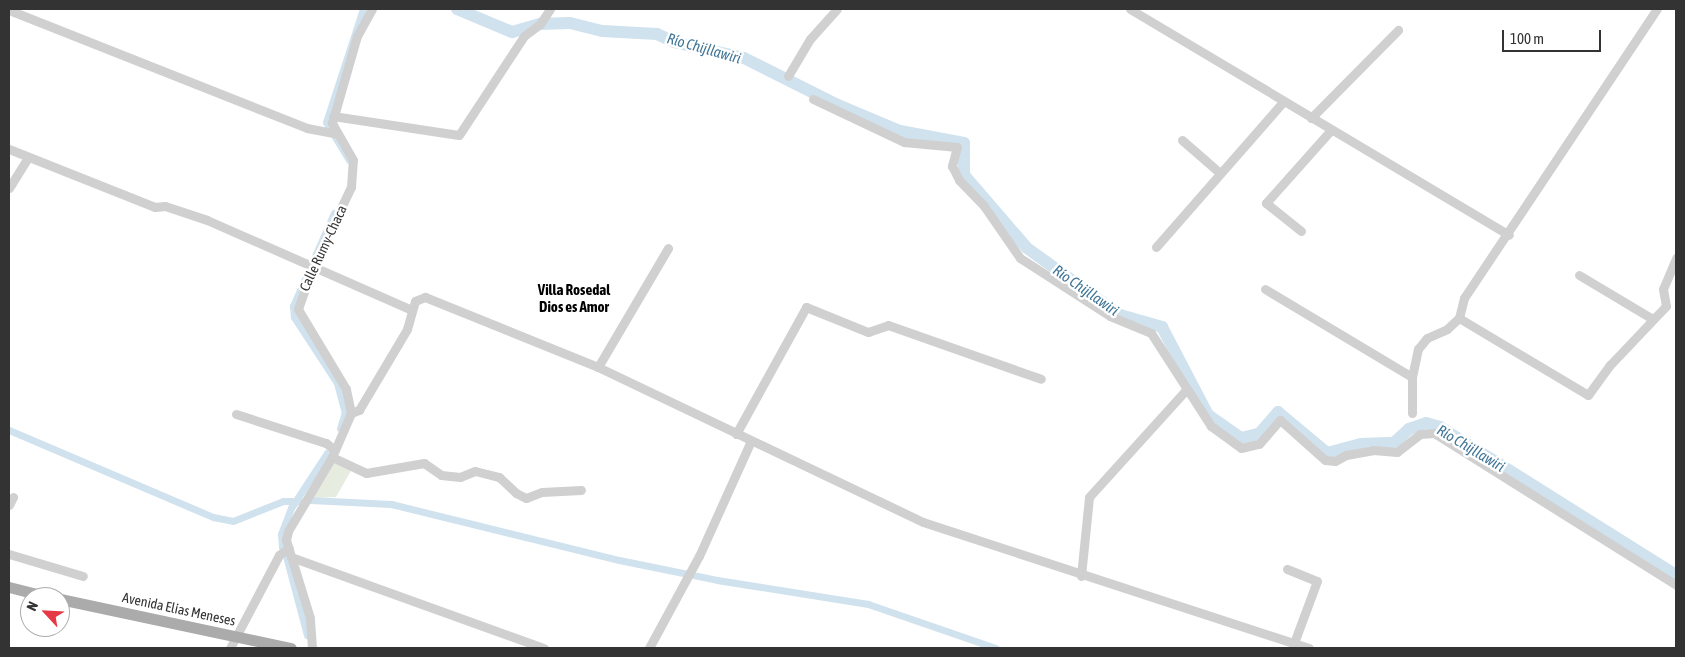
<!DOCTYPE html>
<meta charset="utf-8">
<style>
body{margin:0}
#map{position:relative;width:1685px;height:657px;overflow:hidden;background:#fff;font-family:"Asap Condensed",sans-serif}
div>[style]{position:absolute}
.green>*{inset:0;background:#e6ecdf}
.canal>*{height:7px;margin:-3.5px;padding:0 3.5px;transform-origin:3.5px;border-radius:3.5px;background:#cfe2ee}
.river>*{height:12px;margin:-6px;padding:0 6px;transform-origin:6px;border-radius:6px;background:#cfe2ee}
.minor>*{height:9px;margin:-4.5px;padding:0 4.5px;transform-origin:4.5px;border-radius:4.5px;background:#d0d0d0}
.major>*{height:11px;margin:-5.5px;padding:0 5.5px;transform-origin:5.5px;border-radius:5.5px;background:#ababab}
span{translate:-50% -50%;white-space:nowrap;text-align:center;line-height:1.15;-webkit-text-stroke:5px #fff;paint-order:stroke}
.street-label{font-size:14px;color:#333}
.water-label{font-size:15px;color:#3f7597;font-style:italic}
.neighbourhood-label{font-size:15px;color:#000;font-weight:700}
.frame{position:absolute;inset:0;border:10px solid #333;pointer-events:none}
.north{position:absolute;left:20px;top:587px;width:50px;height:50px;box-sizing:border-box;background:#fff;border:1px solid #adadad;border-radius:50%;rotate:295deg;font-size:14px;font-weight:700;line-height:20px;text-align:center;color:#333}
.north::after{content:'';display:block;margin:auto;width:18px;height:22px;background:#e63946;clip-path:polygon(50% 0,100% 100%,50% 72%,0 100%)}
.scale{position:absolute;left:1502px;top:30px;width:99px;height:22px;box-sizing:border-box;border:2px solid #333;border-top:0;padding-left:6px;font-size:15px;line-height:18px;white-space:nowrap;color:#333;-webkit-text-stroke:4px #fff;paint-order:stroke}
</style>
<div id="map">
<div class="green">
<i style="clip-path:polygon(333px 460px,352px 469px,336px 497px,311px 498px)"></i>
</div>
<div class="canal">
<i style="left:349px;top:160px;width:44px;rotate:-121.2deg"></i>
<i style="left:326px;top:122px;width:119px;rotate:-71.9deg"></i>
<i style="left:334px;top:213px;width:102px;rotate:113.8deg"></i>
<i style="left:293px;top:306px;width:11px;rotate:85deg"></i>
<i style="left:294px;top:317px;width:79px;rotate:56.9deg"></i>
<i style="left:337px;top:383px;width:30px;rotate:75deg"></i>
<i style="left:345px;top:412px;width:17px;rotate:107deg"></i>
<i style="left:9px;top:430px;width:222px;rotate:23.1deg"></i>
<i style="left:213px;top:517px;width:20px;rotate:11deg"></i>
<i style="left:233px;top:521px;width:54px;rotate:-21.8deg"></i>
<i style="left:283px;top:501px;width:17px"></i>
<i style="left:310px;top:500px;width:81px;rotate:2.8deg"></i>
<i style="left:391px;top:504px;width:235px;rotate:13.8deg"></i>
<i style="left:619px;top:560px;width:100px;rotate:11.5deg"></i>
<i style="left:717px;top:580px;width:153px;rotate:9deg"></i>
<i style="left:868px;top:604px;width:135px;rotate:19deg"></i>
<i style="left:282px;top:547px;width:13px;rotate:-94deg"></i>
<i style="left:281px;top:534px;width:28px;rotate:-69deg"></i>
<i style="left:291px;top:508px;width:66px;rotate:-56.8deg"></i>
<i style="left:286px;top:556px;width:82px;rotate:75.1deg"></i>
</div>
<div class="river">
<i style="left:457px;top:9px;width:60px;rotate:22.7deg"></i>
<i style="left:512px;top:32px;width:29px;rotate:-16deg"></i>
<i style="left:540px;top:24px;width:30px;rotate:-2deg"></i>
<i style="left:570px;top:23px;width:33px;rotate:14deg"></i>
<i style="left:602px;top:31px;width:55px;rotate:3.1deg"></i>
<i style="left:657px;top:34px;width:19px;rotate:25deg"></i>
<i style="left:674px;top:42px;width:72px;rotate:12.9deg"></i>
<i style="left:744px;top:58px;width:105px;rotate:26.6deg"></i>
<i style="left:838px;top:105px;width:67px;rotate:22.8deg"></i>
<i style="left:900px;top:131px;width:65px;rotate:10.6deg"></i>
<i style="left:964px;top:143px;width:32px;rotate:90deg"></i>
<i style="left:964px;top:175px;width:96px;rotate:49.2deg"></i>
<i style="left:1027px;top:248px;width:115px;rotate:35.8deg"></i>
<i style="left:1120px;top:315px;width:44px;rotate:15.9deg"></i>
<i style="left:1162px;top:327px;width:99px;rotate:62.4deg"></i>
<i style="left:1208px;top:415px;width:40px;rotate:34.9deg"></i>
<i style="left:1241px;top:438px;width:18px;rotate:-13deg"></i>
<i style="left:1259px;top:434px;width:29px;rotate:-49deg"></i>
<i style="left:1278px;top:412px;width:64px;rotate:39.9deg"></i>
<i style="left:1327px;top:453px;width:35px;rotate:-15deg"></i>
<i style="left:1361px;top:444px;width:33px;rotate:-2deg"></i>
<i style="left:1394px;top:443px;width:21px;rotate:-43deg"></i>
<i style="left:1409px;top:429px;width:18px;rotate:-19deg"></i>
<i style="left:1426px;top:423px;width:15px;rotate:16deg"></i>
<i style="left:1440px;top:427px;width:279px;rotate:32.1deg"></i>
</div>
<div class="minor">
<i style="left:1130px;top:9px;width:441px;rotate:30.8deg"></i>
<i style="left:9px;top:10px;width:321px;rotate:21.6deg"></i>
<i style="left:307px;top:128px;width:31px;rotate:11deg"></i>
<i style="left:788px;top:76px;width:43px;rotate:-59.3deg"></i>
<i style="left:810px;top:39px;width:40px;rotate:-48deg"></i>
<i style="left:813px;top:99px;width:101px;rotate:25.3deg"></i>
<i style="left:904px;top:142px;width:53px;rotate:5.4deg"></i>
<i style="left:957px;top:147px;width:20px;rotate:105deg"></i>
<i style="left:952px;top:166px;width:16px;rotate:63deg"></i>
<i style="left:959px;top:180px;width:36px;rotate:46deg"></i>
<i style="left:984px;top:206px;width:63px;rotate:55.3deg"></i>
<i style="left:1020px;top:258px;width:107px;rotate:32.8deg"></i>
<i style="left:1110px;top:316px;width:44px;rotate:22.5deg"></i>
<i style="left:1151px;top:333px;width:111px;rotate:57.2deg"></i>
<i style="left:1211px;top:426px;width:37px;rotate:36deg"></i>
<i style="left:1241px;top:448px;width:18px;rotate:-13deg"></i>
<i style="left:1259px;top:444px;width:32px;rotate:-49deg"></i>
<i style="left:1280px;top:420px;width:60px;rotate:41.6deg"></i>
<i style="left:1325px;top:460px;width:10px;rotate:6deg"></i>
<i style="left:1335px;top:461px;width:13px;rotate:-29deg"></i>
<i style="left:1346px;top:455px;width:27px;rotate:-10deg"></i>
<i style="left:1373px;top:450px;width:24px;rotate:5deg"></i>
<i style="left:1397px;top:452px;width:29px;rotate:-38deg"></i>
<i style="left:1420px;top:434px;width:14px;rotate:-4deg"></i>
<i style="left:1434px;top:433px;width:286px;rotate:32.1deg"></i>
<i style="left:333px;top:116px;width:127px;rotate:8.6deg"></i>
<i style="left:459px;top:135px;width:118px;rotate:-56.7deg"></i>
<i style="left:524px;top:36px;width:20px;rotate:-37deg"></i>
<i style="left:540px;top:24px;width:18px;rotate:-56deg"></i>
<i style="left:1311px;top:118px;width:124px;rotate:-45.3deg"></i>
<i style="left:1182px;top:140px;width:50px;rotate:41deg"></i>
<i style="left:9px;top:149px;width:157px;rotate:21.7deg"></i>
<i style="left:155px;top:207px;width:10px;rotate:-6deg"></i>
<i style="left:165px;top:206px;width:44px;rotate:18.4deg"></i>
<i style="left:207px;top:220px;width:224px;rotate:23.7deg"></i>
<i style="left:9px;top:188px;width:36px;rotate:-58deg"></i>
<i style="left:1301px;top:231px;width:45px;rotate:-141.3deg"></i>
<i style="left:1266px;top:203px;width:98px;rotate:-48.3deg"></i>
<i style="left:1156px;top:247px;width:193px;rotate:-48.8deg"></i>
<i style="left:1579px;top:275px;width:84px;rotate:30.8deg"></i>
<i style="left:1265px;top:289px;width:171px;rotate:30.9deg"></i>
<i style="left:1459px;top:318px;width:150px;rotate:30.8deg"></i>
<i style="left:1588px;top:395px;width:37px;rotate:-54deg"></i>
<i style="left:1610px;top:365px;width:81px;rotate:-46.5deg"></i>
<i style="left:1666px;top:306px;width:17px;rotate:-100deg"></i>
<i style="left:1663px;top:289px;width:34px;rotate:-67deg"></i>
<i style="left:598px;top:367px;width:138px;rotate:-59.5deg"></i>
<i style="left:351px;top:413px;width:9px;rotate:-21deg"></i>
<i style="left:359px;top:410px;width:94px;rotate:-59.3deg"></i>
<i style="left:407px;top:329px;width:29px;rotate:-74deg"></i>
<i style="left:415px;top:301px;width:11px;rotate:-22deg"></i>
<i style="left:425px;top:297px;width:187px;rotate:22deg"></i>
<i style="left:598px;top:367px;width:360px;rotate:25.5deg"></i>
<i style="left:923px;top:522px;width:406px;rotate:18.1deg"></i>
<i style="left:1412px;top:413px;width:36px;rotate:-90deg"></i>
<i style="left:1412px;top:377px;width:29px;rotate:-78deg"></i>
<i style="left:1418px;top:349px;width:14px;rotate:-51deg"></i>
<i style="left:1427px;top:338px;width:22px;rotate:-24deg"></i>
<i style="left:1447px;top:329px;width:16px;rotate:-43deg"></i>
<i style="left:1459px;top:318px;width:21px;rotate:-76deg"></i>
<i style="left:1464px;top:298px;width:348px;rotate:-56.3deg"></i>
<i style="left:236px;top:414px;width:95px;rotate:17.9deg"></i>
<i style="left:326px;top:443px;width:11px;rotate:38deg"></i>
<i style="left:736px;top:434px;width:145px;rotate:-61.1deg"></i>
<i style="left:806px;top:307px;width:67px;rotate:22deg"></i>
<i style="left:868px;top:332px;width:21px;rotate:-19deg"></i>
<i style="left:888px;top:325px;width:162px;rotate:19.4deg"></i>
<i style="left:332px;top:457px;width:38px;rotate:25deg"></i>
<i style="left:366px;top:473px;width:59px;rotate:-9.8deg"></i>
<i style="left:424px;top:463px;width:21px;rotate:35deg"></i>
<i style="left:441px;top:475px;width:19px;rotate:6deg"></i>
<i style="left:460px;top:477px;width:16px;rotate:-22deg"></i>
<i style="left:475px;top:471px;width:25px;rotate:14deg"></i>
<i style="left:499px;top:477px;width:23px;rotate:43deg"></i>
<i style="left:516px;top:493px;width:11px;rotate:27deg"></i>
<i style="left:526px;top:498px;width:17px;rotate:-21deg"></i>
<i style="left:542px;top:492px;width:39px;rotate:-3deg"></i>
<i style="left:9px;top:505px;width:9px;rotate:-63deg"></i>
<i style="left:9px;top:554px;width:77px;rotate:16.6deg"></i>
<i style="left:291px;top:557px;width:269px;rotate:19.8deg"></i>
<i style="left:1287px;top:569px;width:32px;rotate:22deg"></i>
<i style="left:1317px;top:581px;width:66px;rotate:110.4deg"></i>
<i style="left:1081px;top:576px;width:79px;rotate:-84.2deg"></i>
<i style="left:1089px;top:497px;width:146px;rotate:-47.8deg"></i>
<i style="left:230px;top:648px;width:105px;rotate:-62.2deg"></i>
<i style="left:279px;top:555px;width:12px;rotate:-35deg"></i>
<i style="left:312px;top:648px;width:30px;rotate:-94deg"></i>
<i style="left:310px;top:618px;width:82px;rotate:-107.1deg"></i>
<i style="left:286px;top:540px;width:9px;rotate:-77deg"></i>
<i style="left:288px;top:531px;width:86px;rotate:-59.3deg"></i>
<i style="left:332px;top:457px;width:48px;rotate:-66.6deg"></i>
<i style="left:351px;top:413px;width:25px;rotate:-102deg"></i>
<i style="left:346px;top:389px;width:93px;rotate:-121deg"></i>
<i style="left:298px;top:309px;width:42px;rotate:-70.7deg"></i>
<i style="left:312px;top:269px;width:91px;rotate:-64.6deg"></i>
<i style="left:351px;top:187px;width:27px;rotate:-86deg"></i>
<i style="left:353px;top:160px;width:43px;rotate:-119.6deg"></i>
<i style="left:332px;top:123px;width:91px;rotate:-74deg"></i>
<i style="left:357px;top:36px;width:31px;rotate:-61deg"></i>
<i style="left:649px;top:648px;width:105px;rotate:-61.5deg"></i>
<i style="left:699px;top:556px;width:126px;rotate:-65.7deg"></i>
</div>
<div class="major">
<i style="left:9px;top:587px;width:40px;rotate:14.4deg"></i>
<i style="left:60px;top:599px;width:236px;rotate:12deg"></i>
</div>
<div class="street-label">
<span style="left:323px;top:248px;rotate:-65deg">Calle Rumy-Chaca</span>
<span style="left:179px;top:609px;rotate:12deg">Avenida Elías Meneses</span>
</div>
<div class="water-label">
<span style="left:704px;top:48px;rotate:16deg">Río Chijllawiri</span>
<span style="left:1086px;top:290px;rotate:35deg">Río Chijllawiri</span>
<span style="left:1471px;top:448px;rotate:31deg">Río Chijllawiri</span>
</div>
<div class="neighbourhood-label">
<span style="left:574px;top:298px">Villa Rosedal<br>Dios es Amor</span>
</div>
<div class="frame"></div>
<div class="north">N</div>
<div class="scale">100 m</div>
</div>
